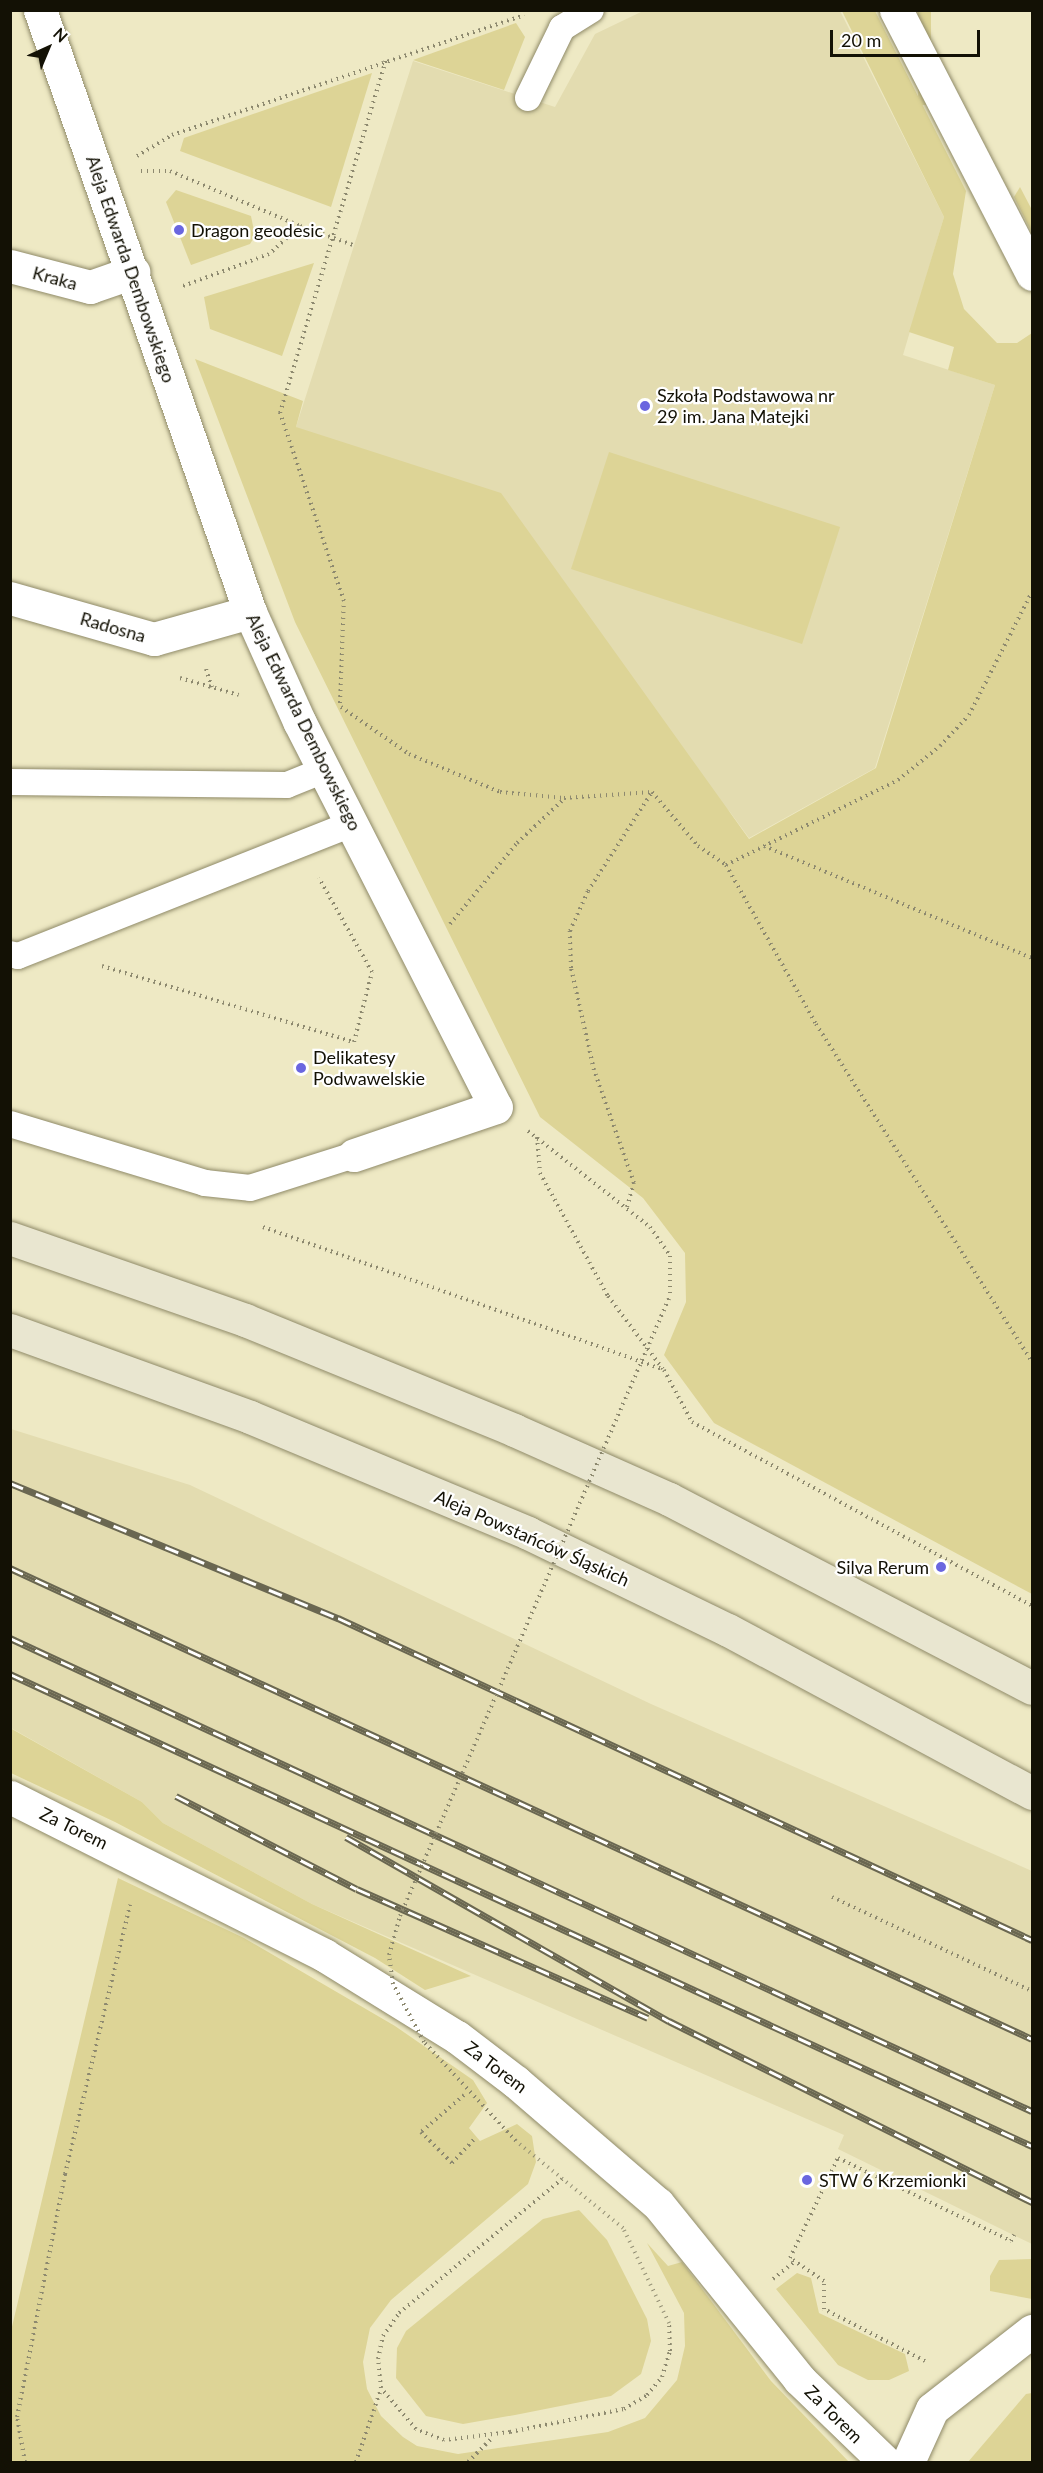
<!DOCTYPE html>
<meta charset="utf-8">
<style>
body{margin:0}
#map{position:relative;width:1043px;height:2473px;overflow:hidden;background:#eee9c4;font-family:Lato,sans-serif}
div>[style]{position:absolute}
.built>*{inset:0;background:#e3dcb0}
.green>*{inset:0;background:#ddd496;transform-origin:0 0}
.path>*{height:4px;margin-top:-2px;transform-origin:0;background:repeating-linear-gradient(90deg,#8d896f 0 1.5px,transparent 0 6px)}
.roads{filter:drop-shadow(0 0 2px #8f8a68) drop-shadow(0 0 2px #8f8a68)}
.lane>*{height:26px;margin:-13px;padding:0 13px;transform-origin:13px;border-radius:13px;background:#fff}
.street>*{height:33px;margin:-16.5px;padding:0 16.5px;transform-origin:16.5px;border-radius:16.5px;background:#fff}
.secondary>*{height:33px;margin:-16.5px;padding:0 16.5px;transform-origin:16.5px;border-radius:16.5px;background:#e9e6d0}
.rail>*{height:7px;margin-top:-3.5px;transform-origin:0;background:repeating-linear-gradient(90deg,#fff 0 14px,#6a6751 0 28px);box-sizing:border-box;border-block:2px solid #6a6751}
.path-bridge>*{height:4px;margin-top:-2px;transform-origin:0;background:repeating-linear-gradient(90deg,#8d896f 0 1.5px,transparent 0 6px)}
.dots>*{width:16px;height:16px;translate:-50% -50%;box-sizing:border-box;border:3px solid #fff;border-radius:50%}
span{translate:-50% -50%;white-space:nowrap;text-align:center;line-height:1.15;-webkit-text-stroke:4.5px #fff;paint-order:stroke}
.poi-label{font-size:18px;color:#131105}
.left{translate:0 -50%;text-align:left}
.right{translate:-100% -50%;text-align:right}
.street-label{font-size:18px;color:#131105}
.frame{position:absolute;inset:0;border:12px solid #131105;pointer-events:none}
.north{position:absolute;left:18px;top:18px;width:60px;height:60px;-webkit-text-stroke:4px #fff;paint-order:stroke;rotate:44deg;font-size:16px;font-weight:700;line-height:24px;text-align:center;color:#131105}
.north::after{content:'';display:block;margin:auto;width:21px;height:27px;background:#131105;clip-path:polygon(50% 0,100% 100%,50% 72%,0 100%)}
.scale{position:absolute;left:830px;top:30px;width:150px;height:27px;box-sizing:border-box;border:3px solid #131105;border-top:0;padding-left:8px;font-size:18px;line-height:21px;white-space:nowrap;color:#131105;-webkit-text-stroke:4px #fff;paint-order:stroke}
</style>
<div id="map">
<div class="built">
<i style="clip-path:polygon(643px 11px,840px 11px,944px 217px,903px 355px,995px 385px,875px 768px,749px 838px,730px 812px,296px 427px,413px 61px,555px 107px,595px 34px)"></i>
<i style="clip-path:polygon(11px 1429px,190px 1485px,651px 1704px,1032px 1871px,1032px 2244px,838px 2149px,844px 2135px,312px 1904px,163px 1823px,142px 1802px,11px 1728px)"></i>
</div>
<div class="green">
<i style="clip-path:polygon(842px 11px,875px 11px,966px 191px,953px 274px,964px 309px,997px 343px,1017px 343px,1032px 333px,1032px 1594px,714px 1423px,664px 1355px,686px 1302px,685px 1253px,643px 1198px,540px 1117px,295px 622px,195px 359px,303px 401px,296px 427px,501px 493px,749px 839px,876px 768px,995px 385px,948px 370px,954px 347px,909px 332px,944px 217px)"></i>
<i style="left:918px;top:11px;width:13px;height:94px"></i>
<i style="clip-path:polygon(516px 23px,525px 37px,504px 90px,413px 60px)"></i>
<i style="clip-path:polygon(372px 73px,331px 207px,180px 151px,184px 138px)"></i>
<i style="clip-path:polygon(1020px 187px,1032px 210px,1032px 233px,1014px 197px)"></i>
<i style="clip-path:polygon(176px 190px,251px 216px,255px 236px,250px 244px,191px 265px,166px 202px)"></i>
<i style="clip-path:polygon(314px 263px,282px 356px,210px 329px,204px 297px)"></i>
<i style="left:609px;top:452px;width:243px;height:123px;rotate:18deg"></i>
<i style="clip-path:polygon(10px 1728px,142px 1802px,163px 1823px,312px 1904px,471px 1976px,425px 1990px,375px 1958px,115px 1822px,11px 1773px)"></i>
<i style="clip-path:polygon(118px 1878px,244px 1938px,395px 2026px,473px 2080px,487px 2103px,469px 2128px,480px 2141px,517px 2124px,532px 2136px,536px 2162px,528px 2184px,391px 2300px,370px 2328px,363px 2362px,367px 2389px,381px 2416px,403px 2437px,417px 2446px,458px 2454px,608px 2432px,645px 2418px,677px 2380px,685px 2346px,684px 2313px,647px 2243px,668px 2266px,682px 2262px,771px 2381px,849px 2462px,11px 2462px,11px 2331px)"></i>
<i style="clip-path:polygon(579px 2210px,607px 2240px,647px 2319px,651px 2341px,641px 2374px,611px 2396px,515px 2415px,463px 2424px,426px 2416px,396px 2378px,397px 2348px,406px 2331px,543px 2219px)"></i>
<i style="clip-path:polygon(1032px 2259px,1032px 2299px,990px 2291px,990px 2276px,999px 2260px)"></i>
<i style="clip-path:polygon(797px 2273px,811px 2278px,819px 2313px,905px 2354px,909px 2371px,889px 2380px,868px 2380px,838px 2365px,776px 2289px)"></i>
<i style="clip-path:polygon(1032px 2393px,1032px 2462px,968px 2462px,1026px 2394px)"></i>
</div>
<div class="path">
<i style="left:137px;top:156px;width:41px;rotate:-31deg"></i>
<i style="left:172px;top:135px;width:372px;rotate:-18.8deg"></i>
<i style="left:141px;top:171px;width:29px"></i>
<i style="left:170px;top:171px;width:141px;rotate:22.9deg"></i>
<i style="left:300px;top:226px;width:42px;rotate:137.9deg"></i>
<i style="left:269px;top:254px;width:92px;rotate:159.6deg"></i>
<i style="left:300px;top:226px;width:56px;rotate:19.7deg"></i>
<i style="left:206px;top:669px;width:19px;rotate:72deg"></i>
<i style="left:180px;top:678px;width:61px;rotate:16.1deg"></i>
<i style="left:340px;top:703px;width:102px;rotate:-87.8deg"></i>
<i style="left:344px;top:601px;width:199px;rotate:-108.8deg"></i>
<i style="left:280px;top:413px;width:369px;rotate:-73.3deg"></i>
<i style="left:341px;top:707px;width:83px;rotate:34.7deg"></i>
<i style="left:409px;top:754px;width:99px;rotate:22.7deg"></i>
<i style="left:500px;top:792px;width:64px;rotate:5.4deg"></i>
<i style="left:564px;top:798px;width:88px;rotate:-3.9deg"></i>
<i style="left:652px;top:792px;width:71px;rotate:49.6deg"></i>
<i style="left:698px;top:846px;width:34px;rotate:34deg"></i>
<i style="left:726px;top:865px;width:192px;rotate:-26.3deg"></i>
<i style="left:898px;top:780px;width:54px;rotate:-39deg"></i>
<i style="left:940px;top:746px;width:42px;rotate:-46.9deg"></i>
<i style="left:969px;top:715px;width:138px;rotate:-62.9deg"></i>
<i style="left:764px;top:846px;width:290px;rotate:22.7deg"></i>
<i style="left:726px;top:865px;width:183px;rotate:60.5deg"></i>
<i style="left:816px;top:1024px;width:401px;rotate:57.4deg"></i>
<i style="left:450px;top:924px;width:105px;rotate:-50.4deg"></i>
<i style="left:517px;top:843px;width:64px;rotate:-43.1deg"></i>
<i style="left:102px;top:966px;width:263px;rotate:16.8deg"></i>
<i style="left:354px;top:1042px;width:72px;rotate:-75.6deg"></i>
<i style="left:372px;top:972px;width:108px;rotate:-119.4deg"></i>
<i style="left:528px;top:1131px;width:155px;rotate:38.2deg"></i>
<i style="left:650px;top:1227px;width:35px;rotate:55deg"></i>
<i style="left:670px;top:1256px;width:40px;rotate:90deg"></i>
<i style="left:537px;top:1137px;width:36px;rotate:85deg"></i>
<i style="left:540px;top:1173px;width:141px;rotate:61.1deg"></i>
<i style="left:608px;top:1296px;width:91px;rotate:53deg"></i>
<i style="left:627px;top:1207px;width:25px;rotate:-74deg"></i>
<i style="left:634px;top:1183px;width:120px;rotate:-109.5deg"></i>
<i style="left:594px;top:1070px;width:105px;rotate:-102.7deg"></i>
<i style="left:571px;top:968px;width:37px;rotate:-92deg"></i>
<i style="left:570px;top:931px;width:44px;rotate:-65.8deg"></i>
<i style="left:588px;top:891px;width:118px;rotate:-57.1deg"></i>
<i style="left:263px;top:1227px;width:426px;rotate:19.6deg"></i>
<i style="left:664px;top:1370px;width:59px;rotate:61.7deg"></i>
<i style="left:692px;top:1422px;width:387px;rotate:28.4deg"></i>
<i style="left:832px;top:1897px;width:221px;rotate:25.2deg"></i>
<i style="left:464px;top:2095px;width:57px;rotate:139.3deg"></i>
<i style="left:421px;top:2132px;width:44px;rotate:45deg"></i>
<i style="left:452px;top:2163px;width:35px;rotate:-47deg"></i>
<i style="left:773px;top:2279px;width:26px;rotate:-39deg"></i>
<i style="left:925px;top:2361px;width:114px;rotate:-152.8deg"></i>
<i style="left:824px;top:2309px;width:28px;rotate:-90deg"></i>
<i style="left:824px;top:2281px;width:41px;rotate:-145.9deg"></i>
<i style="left:790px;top:2258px;width:111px;rotate:-64.4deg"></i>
<i style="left:838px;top:2158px;width:192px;rotate:25.6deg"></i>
<i style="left:1011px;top:2241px;width:7px;rotate:-63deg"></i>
<i style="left:510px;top:2432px;width:66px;rotate:173.1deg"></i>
<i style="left:444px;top:2440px;width:30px;rotate:-159deg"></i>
<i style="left:416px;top:2429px;width:54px;rotate:-130.5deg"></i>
<i style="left:381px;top:2388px;width:29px;rotate:-96deg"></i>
<i style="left:378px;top:2359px;width:24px;rotate:-78deg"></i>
<i style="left:383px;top:2336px;width:28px;rotate:-55deg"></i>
<i style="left:399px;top:2313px;width:211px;rotate:-39.4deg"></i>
<i style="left:25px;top:2462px;width:46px;rotate:-100.1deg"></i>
<i style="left:17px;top:2417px;width:248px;rotate:-78.8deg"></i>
<i style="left:65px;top:2174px;width:277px;rotate:-76.4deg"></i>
<i style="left:356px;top:2462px;width:77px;rotate:-71.1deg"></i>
<i style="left:468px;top:2462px;width:35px;rotate:-45deg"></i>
</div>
<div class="roads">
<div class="lane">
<i style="left:528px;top:98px;width:78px;rotate:-64.1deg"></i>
<i style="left:562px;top:28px;width:34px;rotate:-32deg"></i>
<i style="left:10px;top:782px;width:277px;rotate:0.6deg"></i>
<i style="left:287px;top:785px;width:40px;rotate:-22deg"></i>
<i style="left:10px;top:954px;width:8px;rotate:14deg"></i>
<i style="left:18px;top:956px;width:359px;rotate:-21.6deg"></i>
<i style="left:10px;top:1124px;width:204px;rotate:16.8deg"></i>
<i style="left:205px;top:1183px;width:45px;rotate:6.3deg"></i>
<i style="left:250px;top:1188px;width:109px;rotate:-17.6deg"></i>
</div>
<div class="street">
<i style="left:40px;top:10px;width:638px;rotate:70.77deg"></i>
<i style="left:250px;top:612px;width:120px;rotate:65.8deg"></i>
<i style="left:299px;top:721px;width:433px;rotate:63deg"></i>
<i style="left:496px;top:1107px;width:150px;rotate:161.3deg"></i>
<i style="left:896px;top:10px;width:297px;rotate:62.7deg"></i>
<i style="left:10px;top:266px;width:83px;rotate:14.7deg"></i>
<i style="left:90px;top:287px;width:46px;rotate:-19.2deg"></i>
<i style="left:10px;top:598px;width:150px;rotate:15.9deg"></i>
<i style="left:154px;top:639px;width:100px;rotate:-15.7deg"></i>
<i style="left:10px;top:1797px;width:352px;rotate:26.7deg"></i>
<i style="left:324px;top:1955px;width:156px;rotate:31.7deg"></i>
<i style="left:457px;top:2037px;width:74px;rotate:37.3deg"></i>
<i style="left:516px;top:2082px;width:187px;rotate:40.7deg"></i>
<i style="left:658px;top:2204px;width:225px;rotate:51.1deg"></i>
<i style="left:799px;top:2379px;width:120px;rotate:44deg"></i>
<i style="left:908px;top:2462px;width:58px;rotate:-65.6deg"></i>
<i style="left:932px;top:2409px;width:127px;rotate:-38deg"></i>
</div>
<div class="secondary">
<i style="left:10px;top:1238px;width:249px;rotate:19.2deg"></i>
<i style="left:245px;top:1320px;width:291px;rotate:22.2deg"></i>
<i style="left:514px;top:1430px;width:170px;rotate:24deg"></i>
<i style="left:669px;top:1499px;width:409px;rotate:27.5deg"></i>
<i style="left:10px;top:1330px;width:255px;rotate:19.9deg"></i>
<i style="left:250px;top:1417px;width:301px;rotate:22.6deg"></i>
<i style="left:528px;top:1533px;width:222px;rotate:25.9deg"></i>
<i style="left:728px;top:1630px;width:345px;rotate:28.2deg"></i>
</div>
</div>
<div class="rail">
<i style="left:10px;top:1483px;width:355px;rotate:22.4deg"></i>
<i style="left:338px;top:1618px;width:765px;rotate:24.89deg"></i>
<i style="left:10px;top:1568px;width:1125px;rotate:24.74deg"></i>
<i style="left:10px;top:1638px;width:1126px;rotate:24.84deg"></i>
<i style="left:10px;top:1674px;width:1126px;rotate:24.79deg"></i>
<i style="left:176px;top:1796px;width:203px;rotate:27.2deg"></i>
<i style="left:357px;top:1889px;width:318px;rotate:23.9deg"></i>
<i style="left:346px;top:1837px;width:372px;rotate:29.7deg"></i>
<i style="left:669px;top:2021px;width:406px;rotate:26.5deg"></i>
</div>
<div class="path-bridge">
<i style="left:510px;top:2432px;width:116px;rotate:-11.4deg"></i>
<i style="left:624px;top:2409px;width:27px;rotate:-31deg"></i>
<i style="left:647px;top:2395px;width:23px;rotate:-50deg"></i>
<i style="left:662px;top:2377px;width:27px;rotate:-73deg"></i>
<i style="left:670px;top:2351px;width:28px;rotate:-92deg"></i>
<i style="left:669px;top:2323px;width:106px;rotate:-115.8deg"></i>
<i style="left:623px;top:2228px;width:138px;rotate:-140.9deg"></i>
<i style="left:516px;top:2141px;width:135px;rotate:-132.9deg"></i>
<i style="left:424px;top:2042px;width:66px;rotate:-118.1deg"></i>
<i style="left:393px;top:1984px;width:29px;rotate:-98deg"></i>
<i style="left:389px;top:1955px;width:41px;rotate:-74.2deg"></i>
<i style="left:400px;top:1916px;width:676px;rotate:-66.47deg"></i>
</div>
<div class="dots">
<i style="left:179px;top:230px;background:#6a66df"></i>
<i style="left:645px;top:406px;background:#6a66df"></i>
<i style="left:301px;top:1068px;background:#6a66df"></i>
<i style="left:941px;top:1567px;background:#6a66df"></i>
<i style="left:807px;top:2180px;background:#6a66df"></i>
</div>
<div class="poi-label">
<span class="left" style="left:191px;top:230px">Dragon geodesic</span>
<span class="left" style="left:657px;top:406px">Szkoła Podstawowa nr<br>29 im. Jana Matejki</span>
<span class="left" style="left:313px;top:1068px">Delikatesy<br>Podwawelskie</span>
<span class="right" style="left:929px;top:1567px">Silva Rerum</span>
<span class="left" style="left:819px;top:2180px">STW 6 Krzemionki</span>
</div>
<div class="street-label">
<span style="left:131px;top:269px;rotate:71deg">Aleja Edwarda Dembowskiego</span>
<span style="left:55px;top:278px;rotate:15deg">Kraka</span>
<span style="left:113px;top:627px;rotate:16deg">Radosna</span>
<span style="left:304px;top:722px;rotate:64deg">Aleja Edwarda Dembowskiego</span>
<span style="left:532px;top:1538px;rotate:24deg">Aleja Powstańców Śląskich</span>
<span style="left:74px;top:1828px;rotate:26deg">Za Torem</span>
<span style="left:496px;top:2067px;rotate:37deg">Za Torem</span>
<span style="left:834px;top:2414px;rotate:45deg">Za Torem</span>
</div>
<div class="frame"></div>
<div class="north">N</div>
<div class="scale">20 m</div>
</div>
